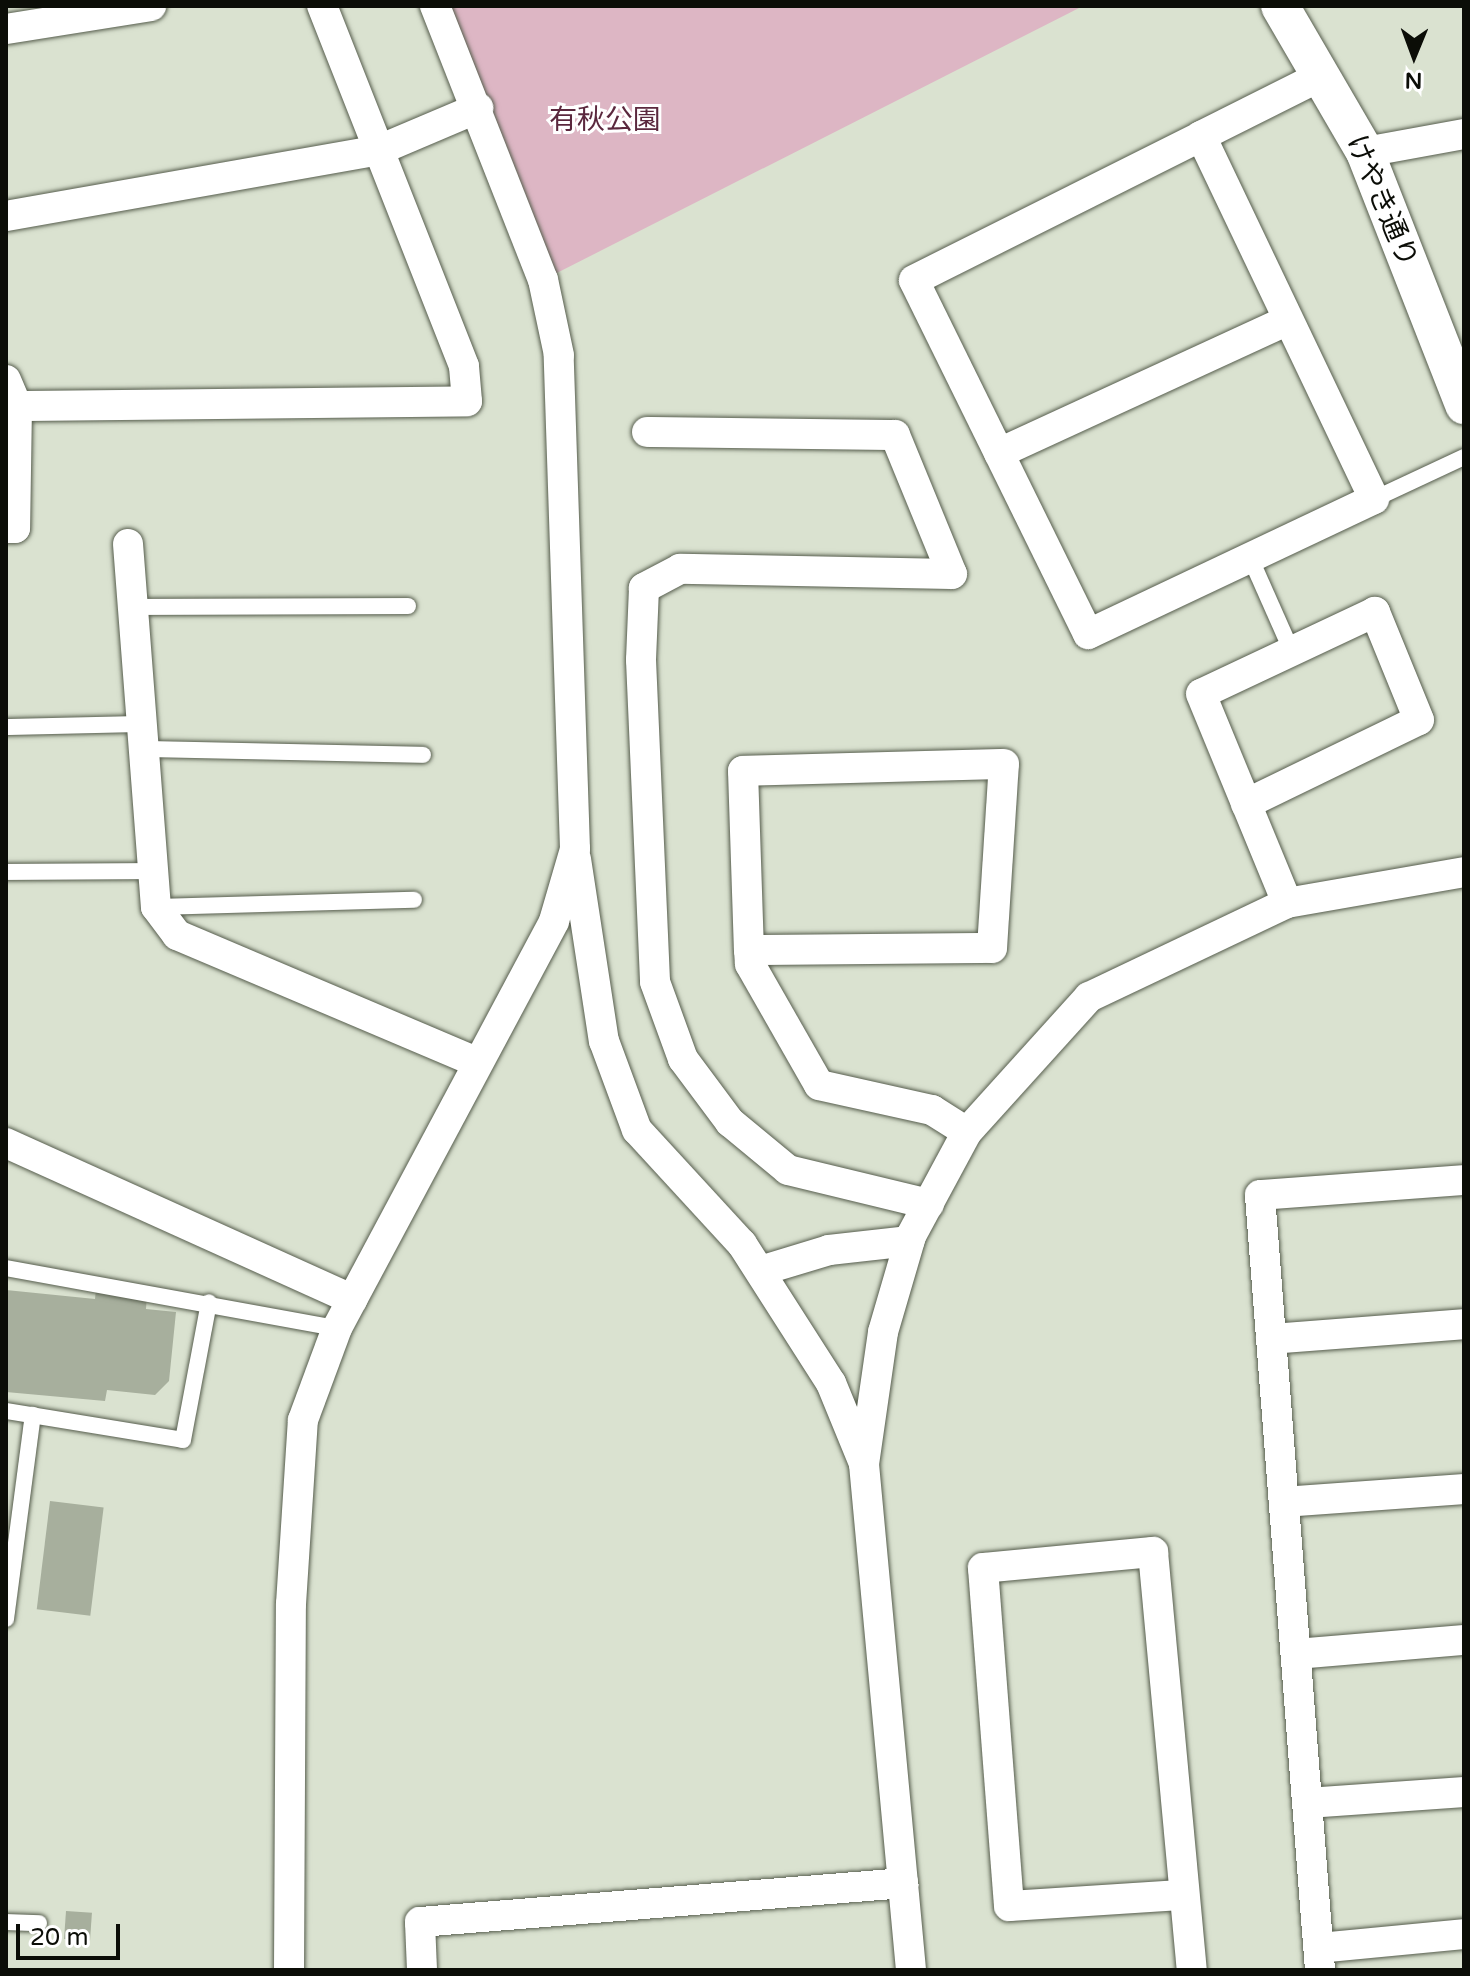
<!DOCTYPE html>
<meta charset="utf-8">
<style>
body{margin:0}
#map{position:relative;width:1470px;height:1976px;overflow:hidden;background:#dae2d0;font-family:"Varela Round","Noto Sans JP",sans-serif}
div>[style]{position:absolute}
.green>*{inset:0;background:#ddb6c4}
.building>*{inset:0;background:#a7af9d;transform-origin:0 0}
.roads{filter:drop-shadow(0 0 2px #565d4d) drop-shadow(0 0 2px #565d4d)}
.service>*{height:16px;margin:-8px;padding:0 8px;transform-origin:8px;border-radius:8px;background:#fff}
.minor>*{height:30px;margin:-15px;padding:0 15px;transform-origin:15px;border-radius:15px;background:#fff}
.tertiary>*{height:38px;margin:-19px;padding:0 19px;transform-origin:19px;border-radius:19px;background:#fff}
span{translate:-50% -50%;white-space:nowrap;text-align:center;line-height:1.15;-webkit-text-stroke:6px #fff;paint-order:stroke}
.park-label{font-size:28px;color:#5b283e}
.street-label{font-size:28px;color:#0b0d07}
.frame{position:absolute;inset:0;border:8px solid #0b0d07;pointer-events:none}
.north{position:absolute;left:1374px;top:16px;width:80px;height:80px;-webkit-text-stroke:6px #fff;paint-order:stroke;rotate:181deg;font-size:22px;font-weight:700;line-height:32px;text-align:center;color:#0b0d07}
.north::after{content:'';display:block;margin:auto;width:28px;height:36px;background:#0b0d07;clip-path:polygon(50% 0,100% 100%,50% 72%,0 100%)}
.scale{position:absolute;left:16px;top:1924px;width:104px;height:36px;box-sizing:border-box;border:4px solid #0b0d07;border-top:0;padding-left:10px;font-size:24px;line-height:28px;white-space:nowrap;color:#0b0d07;-webkit-text-stroke:6px #fff;paint-order:stroke}
</style>
<div id="map">
<div class="green">
<i style="clip-path:polygon(435px 6px,1083px 6px,543px 280px)"></i>
</div>
<div class="building">
<i style="clip-path:polygon(96px 1289px,147px 1294px,146px 1309px,176px 1312px,169px 1381px,155px 1395px,107px 1390px,105px 1401px,6px 1392px,6px 1290px,95px 1299px)"></i>
<i style="left:50px;top:1501px;width:54px;height:109px;rotate:7deg"></i>
<i style="left:66px;top:1911px;width:26px;height:28px;rotate:4deg"></i>
</div>
<div class="roads">
<div class="service">
<i style="left:1374px;top:499px;width:99px;rotate:-25deg"></i>
<i style="left:1250px;top:557px;width:104px;rotate:66.1deg"></i>
<i style="left:133px;top:607px;width:275px;rotate:-0.2deg"></i>
<i style="left:6px;top:727px;width:136px;rotate:-1.3deg"></i>
<i style="left:144px;top:749px;width:279px;rotate:1.2deg"></i>
<i style="left:6px;top:872px;width:147px;rotate:-0.4deg"></i>
<i style="left:156px;top:907px;width:258px;rotate:-1.6deg"></i>
<i style="left:6px;top:1268px;width:336px;rotate:10.3deg"></i>
<i style="left:6px;top:1411px;width:179px;rotate:9.3deg"></i>
<i style="left:183px;top:1440px;width:140px;rotate:-79.3deg"></i>
<i style="left:6px;top:1619px;width:206px;rotate:-82.5deg"></i>
<i style="left:6px;top:1922px;width:33px;rotate:2deg"></i>
</div>
<div class="minor">
<i style="left:6px;top:29px;width:147px;rotate:-9deg"></i>
<i style="left:1201px;top:136px;width:402px;rotate:64.5deg"></i>
<i style="left:1374px;top:499px;width:316px;rotate:154.7deg"></i>
<i style="left:1088px;top:634px;width:394px;rotate:-116.2deg"></i>
<i style="left:914px;top:280px;width:321px;rotate:-26.6deg"></i>
<i style="left:1201px;top:136px;width:134px;rotate:-26.6deg"></i>
<i style="left:1365px;top:152px;width:101px;rotate:-10.3deg"></i>
<i style="left:6px;top:216px;width:379px;rotate:-10deg"></i>
<i style="left:379px;top:150px;width:108px;rotate:-23deg"></i>
<i style="left:6px;top:380px;width:28px;rotate:67deg"></i>
<i style="left:17px;top:406px;width:122px;rotate:90.9deg"></i>
<i style="left:15px;top:528px;width:9px;rotate:180deg"></i>
<i style="left:17px;top:406px;width:450px;rotate:-0.6deg"></i>
<i style="left:467px;top:401px;width:35px;rotate:-95deg"></i>
<i style="left:464px;top:366px;width:387px;rotate:-111.5deg"></i>
<i style="left:647px;top:432px;width:248px;rotate:0.7deg"></i>
<i style="left:895px;top:435px;width:150px;rotate:67.7deg"></i>
<i style="left:952px;top:574px;width:272px;rotate:-178.9deg"></i>
<i style="left:680px;top:569px;width:41px;rotate:152.2deg"></i>
<i style="left:644px;top:588px;width:72px;rotate:92.4deg"></i>
<i style="left:641px;top:660px;width:322px;rotate:87.5deg"></i>
<i style="left:655px;top:982px;width:82px;rotate:70deg"></i>
<i style="left:683px;top:1059px;width:79px;rotate:53.3deg"></i>
<i style="left:730px;top:1122px;width:75px;rotate:39.6deg"></i>
<i style="left:788px;top:1170px;width:145px;rotate:13.6deg"></i>
<i style="left:999px;top:453px;width:318px;rotate:-24.7deg"></i>
<i style="left:128px;top:544px;width:364px;rotate:85.6deg"></i>
<i style="left:156px;top:907px;width:35px;rotate:53deg"></i>
<i style="left:177px;top:935px;width:323px;rotate:23deg"></i>
<i style="left:1246px;top:804px;width:192px;rotate:-25.9deg"></i>
<i style="left:1419px;top:720px;width:117px;rotate:-112.2deg"></i>
<i style="left:1375px;top:612px;width:192px;rotate:154.8deg"></i>
<i style="left:1201px;top:694px;width:226px;rotate:67.6deg"></i>
<i style="left:576px;top:859px;width:184px;rotate:81.3deg"></i>
<i style="left:604px;top:1041px;width:95px;rotate:69.7deg"></i>
<i style="left:637px;top:1130px;width:155px;rotate:47.4deg"></i>
<i style="left:742px;top:1244px;width:165px;rotate:57.4deg"></i>
<i style="left:831px;top:1383px;width:84px;rotate:67.7deg"></i>
<i style="left:749px;top:950px;width:243px;rotate:-0.5deg"></i>
<i style="left:992px;top:948px;width:184px;rotate:-86.3deg"></i>
<i style="left:1004px;top:764px;width:261px;rotate:178.5deg"></i>
<i style="left:743px;top:771px;width:179px;rotate:88.1deg"></i>
<i style="left:749px;top:950px;width:14px;rotate:86deg"></i>
<i style="left:750px;top:964px;width:139px;rotate:60.3deg"></i>
<i style="left:819px;top:1085px;width:116px;rotate:12.5deg"></i>
<i style="left:932px;top:1110px;width:41px;rotate:32.2deg"></i>
<i style="left:6px;top:1143px;width:380px;rotate:24.3deg"></i>
<i style="left:760px;top:1271px;width:72px;rotate:-16.9deg"></i>
<i style="left:829px;top:1250px;width:81px;rotate:-6.4deg"></i>
<i style="left:1271px;top:1339px;width:194px;rotate:-4.4deg"></i>
<i style="left:1284px;top:1502px;width:180px;rotate:-4.1deg"></i>
<i style="left:1296px;top:1654px;width:169px;rotate:-4.8deg"></i>
<i style="left:1308px;top:1803px;width:156px;rotate:-4deg"></i>
<i style="left:1181px;top:1895px;width:172px;rotate:176.3deg"></i>
<i style="left:1009px;top:1906px;width:339px;rotate:-94.4deg"></i>
<i style="left:983px;top:1568px;width:171px;rotate:-5.4deg"></i>
<i style="left:1153px;top:1552px;width:420px;rotate:84.7deg"></i>
<i style="left:1319px;top:1948px;width:146px;rotate:-5.5deg"></i>
<i style="left:289px;top:1970px;width:366px;rotate:-89.7deg"></i>
<i style="left:291px;top:1604px;width:184px;rotate:-86.3deg"></i>
<i style="left:303px;top:1420px;width:98px;rotate:-69.7deg"></i>
<i style="left:337px;top:1328px;width:461px;rotate:-61.9deg"></i>
<i style="left:554px;top:921px;width:75px;rotate:-73.7deg"></i>
<i style="left:575px;top:849px;width:494px;rotate:-91.9deg"></i>
<i style="left:559px;top:355px;width:77px;rotate:-102deg"></i>
<i style="left:543px;top:280px;width:295px;rotate:-111.5deg"></i>
<i style="left:422px;top:1970px;width:48px;rotate:-92.4deg"></i>
<i style="left:420px;top:1922px;width:485px;rotate:-4.6deg"></i>
<i style="left:911px;top:1970px;width:508px;rotate:-95.31deg"></i>
<i style="left:864px;top:1464px;width:133px;rotate:-81.8deg"></i>
<i style="left:883px;top:1332px;width:100px;rotate:-73.7deg"></i>
<i style="left:911px;top:1236px;width:118px;rotate:-61.7deg"></i>
<i style="left:967px;top:1132px;width:182px;rotate:-47.9deg"></i>
<i style="left:1089px;top:997px;width:219px;rotate:-25.4deg"></i>
<i style="left:1287px;top:903px;width:180px;rotate:-9.9deg"></i>
<i style="left:1320px;top:1970px;width:777px;rotate:-94.43deg"></i>
<i style="left:1260px;top:1195px;width:205px;rotate:-4.2deg"></i>
</div>
<div class="tertiary">
<i style="left:1280px;top:6px;width:169px;rotate:59.8deg"></i>
<i style="left:1365px;top:152px;width:272px;rotate:68.6deg"></i>
</div>
</div>
<div class="park-label">
<span style="left:605px;top:120px">有秋公園</span>
</div>
<div class="street-label">
<span style="left:1382px;top:201px;rotate:67deg">けやき通り</span>
</div>
<div class="frame"></div>
<div class="north">N</div>
<div class="scale">20 m</div>
</div>
